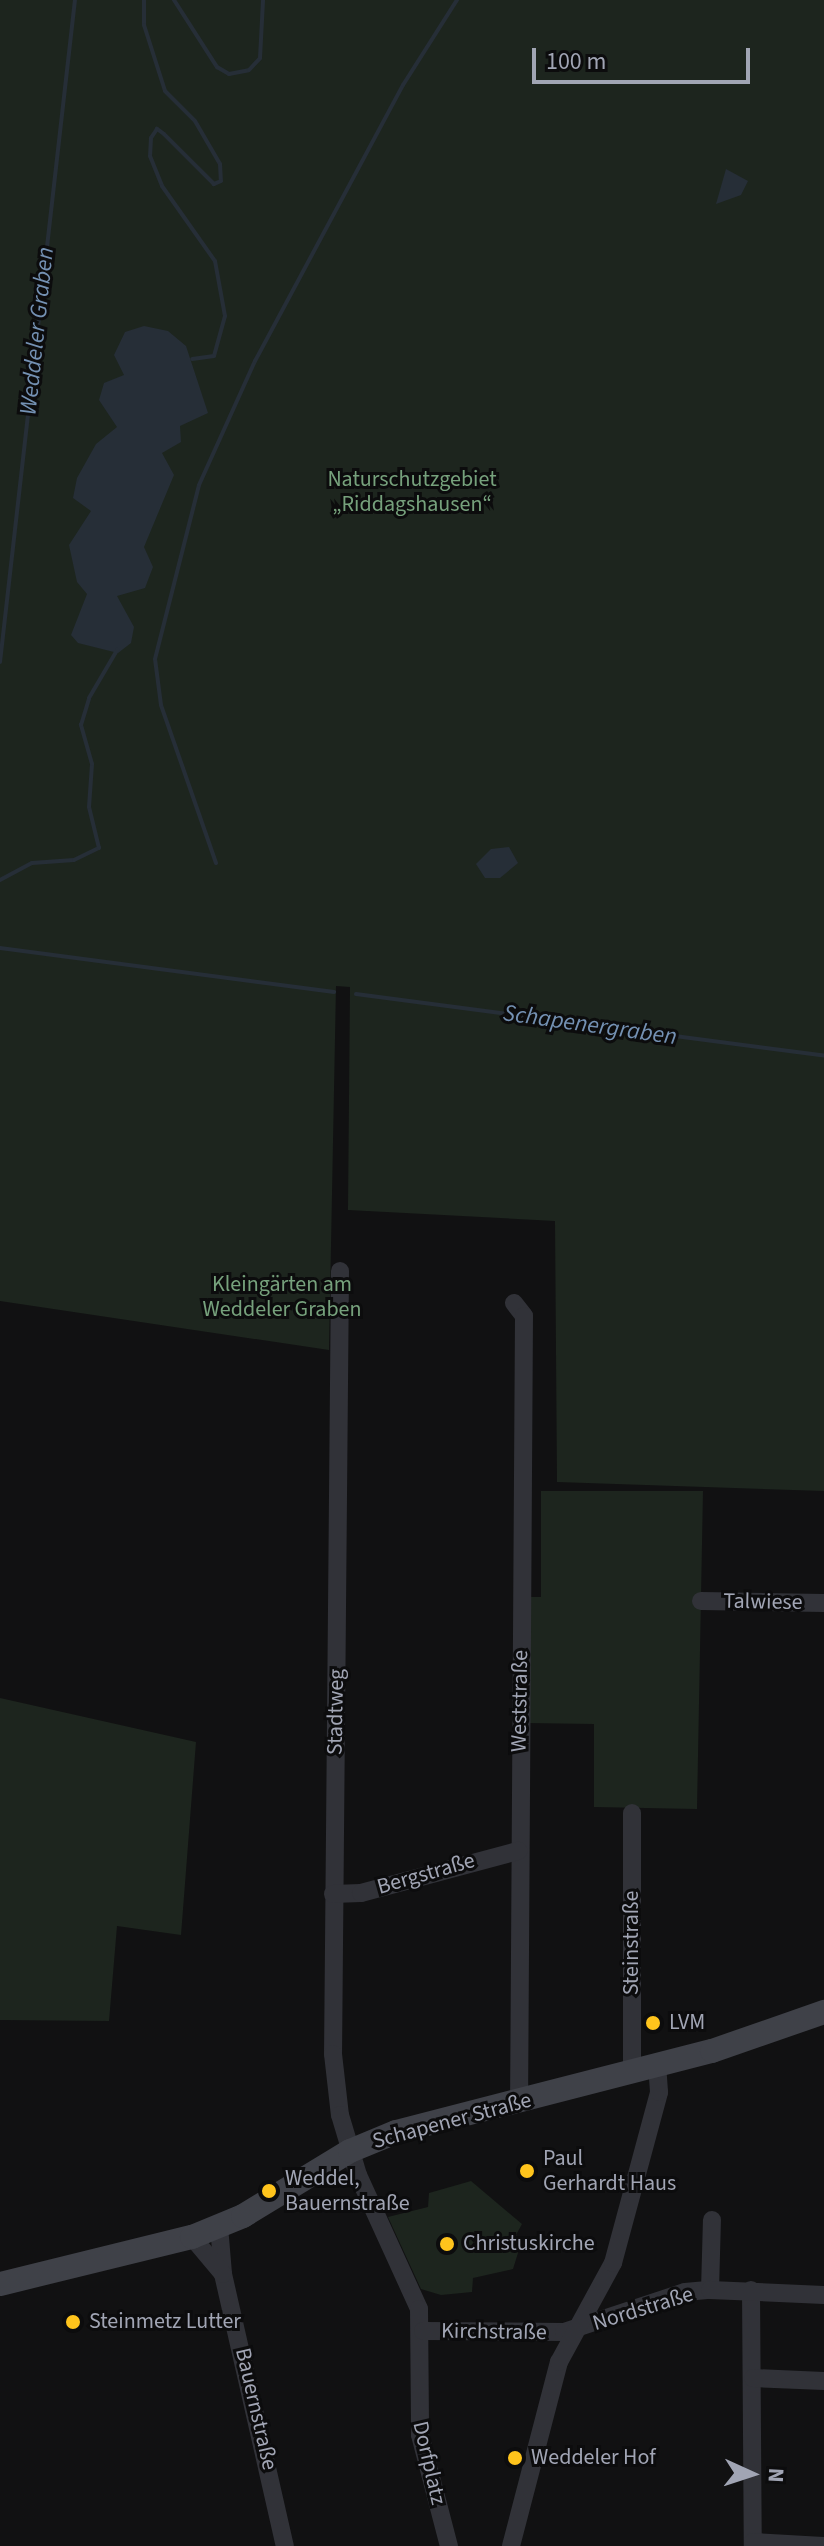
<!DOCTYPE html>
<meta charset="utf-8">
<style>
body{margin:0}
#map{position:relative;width:824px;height:2546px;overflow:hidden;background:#111112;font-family:"Source Sans 3",sans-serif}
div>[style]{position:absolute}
.green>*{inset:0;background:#1d251e}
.water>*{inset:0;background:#262e37}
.stream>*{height:4px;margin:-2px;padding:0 2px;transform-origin:2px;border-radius:2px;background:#262e37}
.street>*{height:18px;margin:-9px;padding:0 9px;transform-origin:9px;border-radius:9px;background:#313238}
.secondary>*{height:24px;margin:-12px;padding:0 12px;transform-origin:12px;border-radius:12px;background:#3f4148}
.dots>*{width:22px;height:22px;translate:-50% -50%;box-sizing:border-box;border:4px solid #0c0c0d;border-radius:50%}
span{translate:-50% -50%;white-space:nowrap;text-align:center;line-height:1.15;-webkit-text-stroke:6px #0c0c0d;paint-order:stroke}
.park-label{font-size:22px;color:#76a17c}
.street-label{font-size:22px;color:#a1a5b4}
.poi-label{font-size:22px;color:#a1a5b4}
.left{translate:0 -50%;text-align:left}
.water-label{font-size:24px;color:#7491b3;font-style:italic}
.north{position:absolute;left:712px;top:2434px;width:80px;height:80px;-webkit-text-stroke:6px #0c0c0d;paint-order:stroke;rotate:93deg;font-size:22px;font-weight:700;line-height:32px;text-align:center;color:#a1a5b4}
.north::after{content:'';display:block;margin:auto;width:28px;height:36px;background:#a1a5b4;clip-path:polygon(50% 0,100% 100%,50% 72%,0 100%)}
.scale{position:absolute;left:532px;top:48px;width:218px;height:36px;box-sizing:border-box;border:4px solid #a1a5b4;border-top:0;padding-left:10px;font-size:24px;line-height:28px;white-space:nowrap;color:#a1a5b4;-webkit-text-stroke:6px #0c0c0d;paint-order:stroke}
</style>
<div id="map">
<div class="green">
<i style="clip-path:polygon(0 0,824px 0,824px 1491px,557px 1482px,555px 1221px,348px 1210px,350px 987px,336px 986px,329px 1350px,0 1301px)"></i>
<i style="clip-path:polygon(541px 1491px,703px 1491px,697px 1809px,594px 1807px,594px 1724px,526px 1723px,527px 1597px,541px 1597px)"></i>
<i style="clip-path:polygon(0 1698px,196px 1742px,181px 1935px,117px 1926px,109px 2021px,0 2020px)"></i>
<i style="clip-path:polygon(471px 2181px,522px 2224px,516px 2235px,522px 2240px,513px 2269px,473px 2278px,472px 2292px,441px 2295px,421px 2289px,388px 2217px,428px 2207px,429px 2193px)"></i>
</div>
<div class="water">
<i style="clip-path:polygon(726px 169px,748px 181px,741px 195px,716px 204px)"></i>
<i style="clip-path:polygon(144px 326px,168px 331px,186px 346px,208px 413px,180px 426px,181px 442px,162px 453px,174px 475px,144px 547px,153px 567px,145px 588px,117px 596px,134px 627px,131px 643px,118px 653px,78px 643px,71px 635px,87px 594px,77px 582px,69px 545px,91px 511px,73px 498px,77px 478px,96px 444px,117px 427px,99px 400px,104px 383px,124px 375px,114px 355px,125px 332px)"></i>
<i style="clip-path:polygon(509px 847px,518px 863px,500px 878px,485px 878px,476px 864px,491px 849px)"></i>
</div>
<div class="stream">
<i style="left:144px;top:0;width:25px;rotate:90deg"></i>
<i style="left:144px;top:25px;width:69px;rotate:72.3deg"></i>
<i style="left:165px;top:91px;width:42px;rotate:45deg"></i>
<i style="left:195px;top:121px;width:50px;rotate:59.8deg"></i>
<i style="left:220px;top:164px;width:17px;rotate:87deg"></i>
<i style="left:221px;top:181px;width:8px;rotate:157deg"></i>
<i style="left:214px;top:184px;width:71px;rotate:-135deg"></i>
<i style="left:164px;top:134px;width:9px;rotate:-144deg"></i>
<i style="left:157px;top:129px;width:11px;rotate:124deg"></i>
<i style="left:151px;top:138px;width:18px;rotate:93deg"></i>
<i style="left:150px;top:156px;width:32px;rotate:68deg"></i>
<i style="left:162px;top:186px;width:92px;rotate:54.8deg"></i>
<i style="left:215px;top:261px;width:56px;rotate:79.7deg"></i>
<i style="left:225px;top:316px;width:41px;rotate:105.4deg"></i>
<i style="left:214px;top:356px;width:22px;rotate:172deg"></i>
<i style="left:174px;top:0;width:80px;rotate:57.3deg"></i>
<i style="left:217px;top:67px;width:14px;rotate:30deg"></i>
<i style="left:229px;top:74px;width:20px;rotate:-11deg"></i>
<i style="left:249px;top:70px;width:16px;rotate:-47deg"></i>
<i style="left:260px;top:58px;width:58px;rotate:-87deg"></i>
<i style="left:0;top:662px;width:666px;rotate:-83.54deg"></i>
<i style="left:216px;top:863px;width:167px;rotate:-109.2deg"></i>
<i style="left:161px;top:705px;width:46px;rotate:-97.4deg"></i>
<i style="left:155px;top:659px;width:179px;rotate:-75.8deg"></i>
<i style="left:199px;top:485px;width:136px;rotate:-65.7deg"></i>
<i style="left:255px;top:361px;width:313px;rotate:-61.8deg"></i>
<i style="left:403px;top:85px;width:101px;rotate:-57.6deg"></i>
<i style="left:0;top:880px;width:36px;rotate:-28deg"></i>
<i style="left:32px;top:863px;width:42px;rotate:-4.1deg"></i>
<i style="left:74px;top:860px;width:28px;rotate:-26deg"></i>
<i style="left:99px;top:848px;width:42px;rotate:-103.7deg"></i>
<i style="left:89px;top:807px;width:43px;rotate:-86deg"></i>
<i style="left:92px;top:764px;width:41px;rotate:-105.8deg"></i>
<i style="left:81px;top:725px;width:28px;rotate:-73deg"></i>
<i style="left:89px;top:698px;width:56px;rotate:-59.7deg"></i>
<i style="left:0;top:948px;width:337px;rotate:7.5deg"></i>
<i style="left:356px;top:994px;width:472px;rotate:7.5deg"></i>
</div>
<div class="street">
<i style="left:340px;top:1271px;width:783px;rotate:90.51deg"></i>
<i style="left:333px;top:2054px;width:61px;rotate:83.5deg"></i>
<i style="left:340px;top:2115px;width:63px;rotate:73.3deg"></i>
<i style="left:358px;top:2175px;width:147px;rotate:65.5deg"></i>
<i style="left:419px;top:2309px;width:126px;rotate:89.5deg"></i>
<i style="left:420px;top:2435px;width:115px;rotate:75.4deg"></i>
<i style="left:514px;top:1303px;width:16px;rotate:52deg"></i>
<i style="left:524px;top:1316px;width:786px;rotate:90.36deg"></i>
<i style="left:701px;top:1601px;width:123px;rotate:0.9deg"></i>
<i style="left:632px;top:1813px;width:259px;rotate:90deg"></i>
<i style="left:333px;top:1894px;width:28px;rotate:-2deg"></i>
<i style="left:361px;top:1893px;width:163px;rotate:-15deg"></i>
<i style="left:219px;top:2226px;width:48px;rotate:85.2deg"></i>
<i style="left:223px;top:2274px;width:279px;rotate:77.2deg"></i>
<i style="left:192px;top:2237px;width:48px;rotate:50deg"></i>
<i style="left:710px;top:2290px;width:70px;rotate:-88.4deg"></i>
<i style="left:751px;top:2290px;width:256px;rotate:89.6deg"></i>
<i style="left:423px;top:2331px;width:141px;rotate:0.4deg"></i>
<i style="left:564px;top:2332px;width:127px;rotate:-18.3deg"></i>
<i style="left:685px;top:2292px;width:25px;rotate:-5deg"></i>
<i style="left:710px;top:2290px;width:114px;rotate:2.5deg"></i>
<i style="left:753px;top:2378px;width:71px;rotate:2.4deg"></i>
<i style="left:753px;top:2542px;width:70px;rotate:3.3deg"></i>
<i style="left:511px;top:2546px;width:190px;rotate:-75.4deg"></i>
<i style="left:559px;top:2362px;width:113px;rotate:-61.4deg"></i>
<i style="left:613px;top:2263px;width:177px;rotate:-74.9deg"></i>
<i style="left:659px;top:2092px;width:26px;rotate:-94deg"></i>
</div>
<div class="secondary">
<i style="left:0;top:2284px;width:198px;rotate:-13.8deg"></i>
<i style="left:192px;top:2237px;width:55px;rotate:-22.4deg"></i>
<i style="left:243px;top:2216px;width:125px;rotate:-31.3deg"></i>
<i style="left:350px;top:2151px;width:50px;rotate:-22.4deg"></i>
<i style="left:396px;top:2132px;width:326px;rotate:-14.4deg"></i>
<i style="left:712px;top:2051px;width:119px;rotate:-19.2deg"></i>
</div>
<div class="dots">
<i style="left:653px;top:2023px;background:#ffc41c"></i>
<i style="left:527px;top:2171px;background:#ffc41c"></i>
<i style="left:269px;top:2191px;background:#ffc41c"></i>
<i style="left:447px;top:2244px;background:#ffc41c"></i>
<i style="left:73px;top:2322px;background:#ffc41c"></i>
<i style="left:515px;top:2458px;background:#ffc41c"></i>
</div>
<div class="park-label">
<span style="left:412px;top:492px">Naturschutzgebiet<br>„Riddagshausen“</span>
<span style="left:282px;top:1297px">Kleingärten am<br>Weddeler Graben</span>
</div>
<div class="street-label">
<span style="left:763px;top:1602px;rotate:1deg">Talwiese</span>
<span style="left:520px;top:1701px;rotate:-89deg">Weststraße</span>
<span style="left:336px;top:1712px;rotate:-89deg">Stadtweg</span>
<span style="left:426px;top:1874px;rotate:-16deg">Bergstraße</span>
<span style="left:632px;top:1943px;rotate:-90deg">Steinstraße</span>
<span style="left:452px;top:2121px;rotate:-15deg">Schapener Straße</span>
<span style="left:643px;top:2309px;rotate:-17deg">Nordstraße</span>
<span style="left:494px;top:2332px;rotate:1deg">Kirchstraße</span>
<span style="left:256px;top:2409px;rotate:77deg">Bauernstraße</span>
<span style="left:429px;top:2463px;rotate:77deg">Dorfplatz</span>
</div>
<div class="poi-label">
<span class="left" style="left:669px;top:2023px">LVM</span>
<span class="left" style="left:543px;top:2171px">Paul<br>Gerhardt Haus</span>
<span class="left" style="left:285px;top:2191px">Weddel,<br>Bauernstraße</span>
<span class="left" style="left:463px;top:2244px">Christuskirche</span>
<span class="left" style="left:89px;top:2322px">Steinmetz Lutter</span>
<span class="left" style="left:531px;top:2458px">Weddeler Hof</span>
</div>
<div class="water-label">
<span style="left:37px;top:331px;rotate:-84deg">Weddeler Graben</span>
<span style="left:590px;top:1025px;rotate:8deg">Schapenergraben</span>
</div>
<div class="north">N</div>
<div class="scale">100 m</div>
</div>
